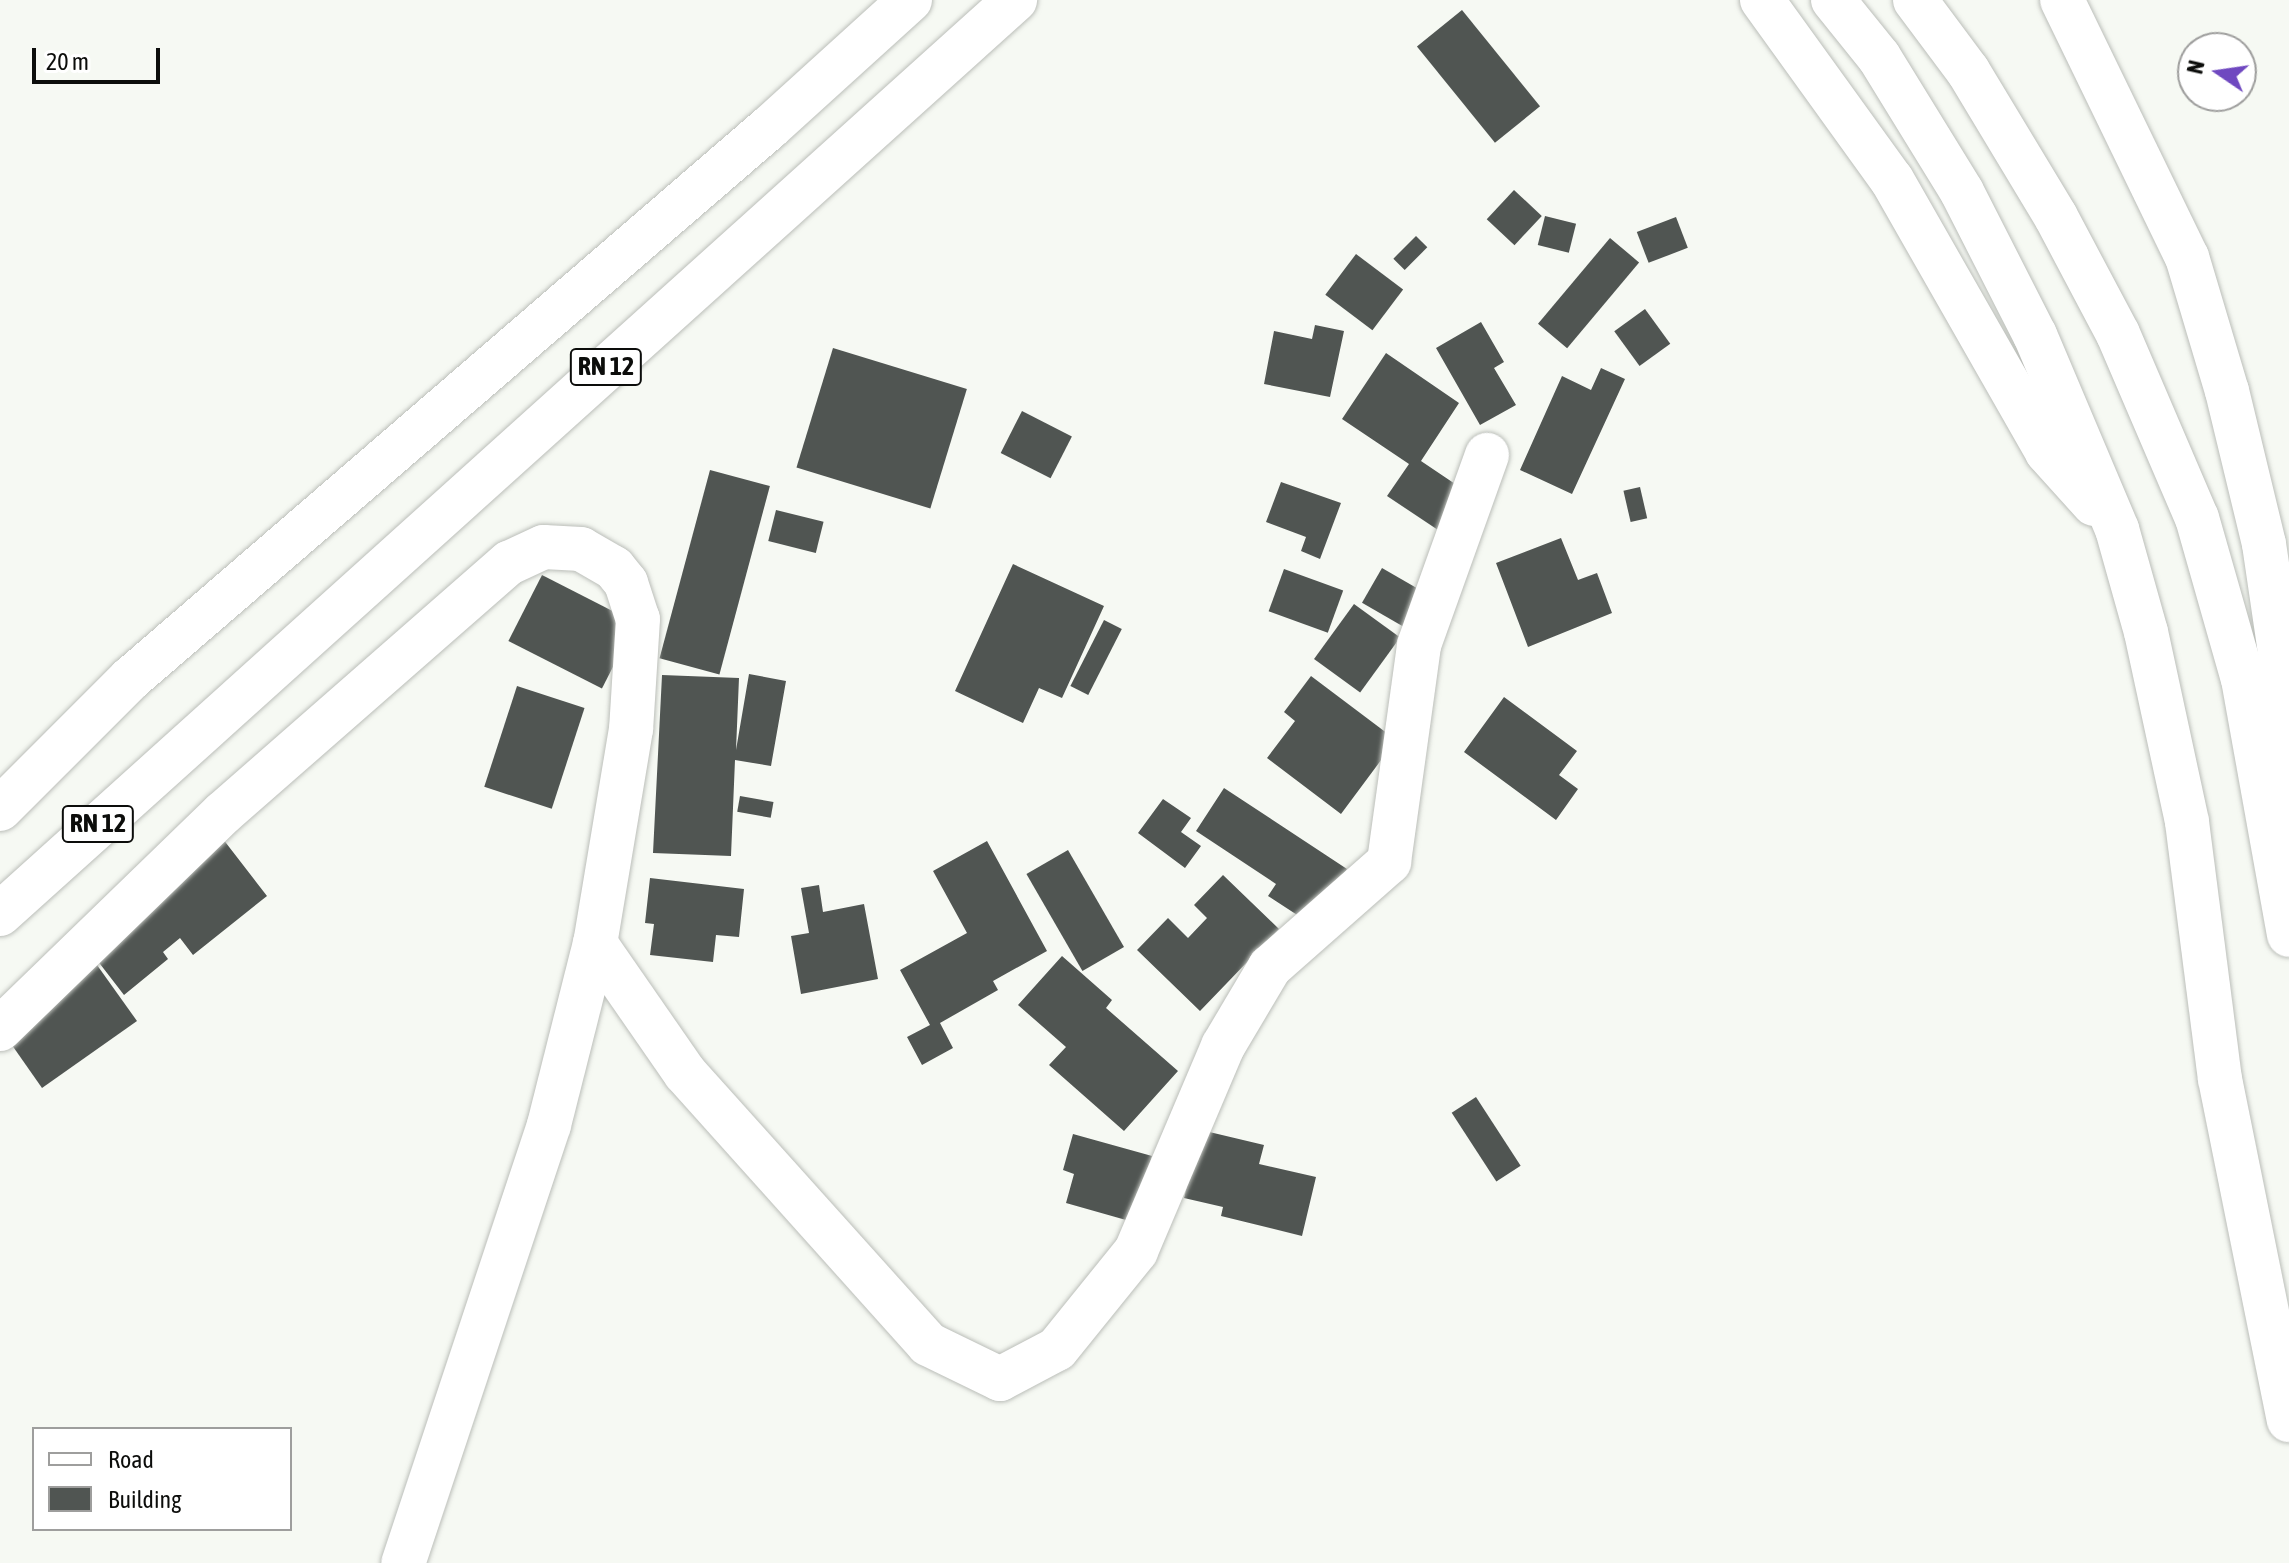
<!DOCTYPE html>
<style>
body{margin:0}
#map{position:relative;width:2289px;height:1563px;overflow:hidden;background:#f6f9f3;font-family:"Asap Condensed",sans-serif}
div>[style]{position:absolute}
.building>*{inset:0;background:#505552;transform-origin:0 0}
.roads{filter:drop-shadow(0 0 2px #bbbeb9) drop-shadow(0 0 2px #bbbeb9)}
.minor>*{height:44px;margin:-22px;padding:0 22px;transform-origin:22px;border-radius:22px;background:#fff}
.highway>*{height:44px;margin:-22px;padding:0 22px;transform-origin:22px;border-radius:22px;background:#fff}
span{translate:-50% -50%;white-space:nowrap;text-align:center;line-height:1.15;-webkit-text-stroke:8px #fff;paint-order:stroke}
.shield-label span{padding:2px 6px;background:#fff;border:2px solid;border-radius:6px;-webkit-text-stroke-width:0}
.shield-label{font-size:26px;color:#0c0d0b;font-weight:700}
.legend{position:absolute;left:32px;top:1427px;width:260px;height:104px;box-sizing:border-box;background:#fff;border:2px solid #9e9e9d;margin:0;padding:10px 14px;list-style:none;font-size:24px;color:#0c0d0b}
.legend li{display:flex;align-items:center;gap:16px;height:40px}
.legend b{width:40px;border:2px solid #9e9e9d}
.north{position:absolute;left:2177px;top:32px;width:80px;height:80px;box-sizing:border-box;background:#fff;border:2px solid #9e9e9d;border-radius:50%;rotate:283deg;font-size:22px;font-weight:700;line-height:32px;text-align:center;color:#0c0d0b}
.north::after{content:'';display:block;margin:auto;width:28px;height:36px;background:#6f48c0;clip-path:polygon(50% 0,100% 100%,50% 72%,0 100%)}
.scale{position:absolute;left:32px;top:48px;width:128px;height:36px;box-sizing:border-box;border:4px solid #0c0d0b;border-top:0;padding-left:10px;font-size:24px;line-height:28px;white-space:nowrap;color:#0c0d0b;-webkit-text-stroke:6px #fff;paint-order:stroke}
</style>
<div id="map">
<div class="building">
<i style="left:1462px;top:10px;width:124px;height:58px;rotate:51deg"></i>
<i style="left:1514px;top:190px;width:38px;height:40px;rotate:43deg"></i>
<i style="left:1545px;top:216px;width:32px;height:30px;rotate:14deg"></i>
<i style="left:1676px;top:217px;width:33px;height:42px;rotate:69deg"></i>
<i style="left:1416px;top:236px;width:16px;height:32px;rotate:45deg"></i>
<i style="left:1610px;top:238px;width:38px;height:112px;rotate:40deg"></i>
<i style="left:1356px;top:254px;width:59px;height:51px;rotate:37deg"></i>
<i style="left:1645px;top:309px;width:43px;height:38px;rotate:54deg"></i>
<i style="clip-path:polygon(1481px 322px,1504px 362px,1494px 368px,1516px 405px,1480px 425px,1436px 348px)"></i>
<i style="clip-path:polygon(1315px 325px,1344px 331px,1330px 397px,1264px 384px,1274px 331px,1312px 339px)"></i>
<i style="left:833px;top:348px;width:140px;height:125px;rotate:17deg"></i>
<i style="clip-path:polygon(1386px 353px,1459px 403px,1421px 461px,1467px 492px,1441px 532px,1387px 496px,1409px 464px,1342px 419px)"></i>
<i style="clip-path:polygon(1601px 368px,1625px 379px,1572px 494px,1520px 470px,1562px 376px,1591px 390px)"></i>
<i style="left:1022px;top:411px;width:56px;height:47px;rotate:27deg"></i>
<i style="left:710px;top:470px;width:62px;height:195px;rotate:15deg"></i>
<i style="clip-path:polygon(1281px 482px,1341px 503px,1320px 559px,1301px 551px,1306px 537px,1266px 522px)"></i>
<i style="left:1640px;top:487px;width:32px;height:17px;rotate:77deg"></i>
<i style="left:776px;top:510px;width:49px;height:32px;rotate:14deg"></i>
<i style="clip-path:polygon(1561px 538px,1578px 580px,1597px 573px,1612px 613px,1528px 647px,1496px 563px)"></i>
<i style="clip-path:polygon(1013px 564px,1104px 606px,1062px 698px,1039px 688px,1023px 723px,955px 691px)"></i>
<i style="left:1382px;top:568px;width:50px;height:40px;rotate:30deg"></i>
<i style="left:1284px;top:569px;width:63px;height:45px;rotate:20deg"></i>
<i style="left:542px;top:575px;width:105px;height:74px;rotate:27deg"></i>
<i style="left:1354px;top:604px;width:57px;height:68px;rotate:36deg"></i>
<i style="left:1104px;top:620px;width:20px;height:74px;rotate:27deg"></i>
<i style="clip-path:polygon(749px 674px,786px 681px,771px 766px,735px 760px,731px 856px,653px 853px,662px 675px,739px 678px,736px 750px)"></i>
<i style="clip-path:polygon(1311px 676px,1396px 740px,1341px 814px,1267px 758px,1295px 721px,1284px 712px)"></i>
<i style="left:517px;top:686px;width:71px;height:106px;rotate:18deg"></i>
<i style="clip-path:polygon(1504px 697px,1577px 751px,1559px 775px,1578px 789px,1556px 820px,1464px 752px)"></i>
<i style="clip-path:polygon(1224px 788px,1347px 869px,1311px 924px,1268px 896px,1276px 884px,1196px 831px)"></i>
<i style="left:740px;top:796px;width:34px;height:16px;rotate:10deg"></i>
<i style="clip-path:polygon(1163px 799px,1191px 818px,1181px 832px,1201px 846px,1185px 868px,1138px 833px)"></i>
<i style="clip-path:polygon(216px 830px,267px 896px,193px 955px,180px 938px,163px 952px,168px 959px,124px 995px,80px 938px)"></i>
<i style="clip-path:polygon(987px 841px,1047px 951px,993px 981px,998px 990px,940px 1023px,953px 1048px,922px 1065px,907px 1037px,930px 1025px,900px 970px,967px 933px,933px 871px)"></i>
<i style="left:1068px;top:850px;width:112px;height:48px;rotate:60deg"></i>
<i style="clip-path:polygon(1223px 875px,1279px 929px,1200px 1011px,1137px 950px,1168px 918px,1188px 938px,1207px 918px,1194px 905px)"></i>
<i style="clip-path:polygon(650px 878px,744px 889px,739px 937px,716px 935px,713px 962px,650px 955px,654px 924px,645px 923px)"></i>
<i style="clip-path:polygon(819px 885px,823px 912px,864px 904px,878px 979px,801px 994px,791px 936px,809px 933px,801px 888px)"></i>
<i style="clip-path:polygon(87px 951px,137px 1021px,42px 1088px,0 1028px)"></i>
<i style="clip-path:polygon(1062px 956px,1112px 1000px,1106px 1008px,1178px 1071px,1124px 1131px,1049px 1065px,1066px 1047px,1018px 1005px)"></i>
<i style="left:1476px;top:1097px;width:82px;height:29px;rotate:57deg"></i>
<i style="clip-path:polygon(1201px 1130px,1264px 1145px,1259px 1164px,1316px 1177px,1302px 1236px,1221px 1216px,1223px 1207px,1184px 1198px)"></i>
<i style="clip-path:polygon(1073px 1134px,1152px 1156px,1133px 1222px,1066px 1203px,1074px 1174px,1063px 1170px)"></i>
</div>
<div class="roads">
<div class="minor">
<i style="left:595px;top:943px;width:158px;rotate:55.3deg"></i>
<i style="left:685px;top:1073px;width:364px;rotate:48.1deg"></i>
<i style="left:928px;top:1344px;width:80px;rotate:25.9deg"></i>
<i style="left:1000px;top:1379px;width:64px;rotate:-27.8deg"></i>
<i style="left:1057px;top:1349px;width:126px;rotate:-51.1deg"></i>
<i style="left:1136px;top:1251px;width:223px;rotate:-67deg"></i>
<i style="left:1223px;top:1046px;width:92px;rotate:-59.3deg"></i>
<i style="left:1270px;top:967px;width:159px;rotate:-41.4deg"></i>
<i style="left:1389px;top:862px;width:219px;rotate:-82.1deg"></i>
<i style="left:1419px;top:645px;width:202px;rotate:-70.3deg"></i>
<i style="left:0;top:1029px;width:310px;rotate:-44.1deg"></i>
<i style="left:223px;top:813px;width:380px;rotate:-41.2deg"></i>
<i style="left:509px;top:563px;width:38px;rotate:-25deg"></i>
<i style="left:544px;top:547px;width:37px;rotate:3deg"></i>
<i style="left:581px;top:549px;width:38px;rotate:30deg"></i>
<i style="left:614px;top:568px;width:19px;rotate:51deg"></i>
<i style="left:626px;top:583px;width:38px;rotate:72deg"></i>
<i style="left:638px;top:619px;width:110px;rotate:93.6deg"></i>
<i style="left:631px;top:729px;width:217px;rotate:99.5deg"></i>
<i style="left:595px;top:943px;width:188px;rotate:104.2deg"></i>
<i style="left:549px;top:1125px;width:462px;rotate:108.4deg"></i>
</div>
<div class="highway">
<i style="left:1762px;top:0;width:222px;rotate:54.2deg"></i>
<i style="left:1892px;top:180px;width:313px;rotate:60.3deg"></i>
<i style="left:2047px;top:452px;width:70px;rotate:47.9deg"></i>
<i style="left:1833px;top:0;width:73px;rotate:51.1deg"></i>
<i style="left:1879px;top:57px;width:158px;rotate:58.4deg"></i>
<i style="left:1962px;top:192px;width:161px;rotate:63deg"></i>
<i style="left:2035px;top:335px;width:211px;rotate:67.1deg"></i>
<i style="left:2117px;top:529px;width:107px;rotate:74.3deg"></i>
<i style="left:2146px;top:632px;width:194px;rotate:77.8deg"></i>
<i style="left:2187px;top:822px;width:259px;rotate:82.7deg"></i>
<i style="left:2220px;top:1079px;width:348px;rotate:78.6deg"></i>
<i style="left:1915px;top:0;width:89px;rotate:53.3deg"></i>
<i style="left:1968px;top:71px;width:170px;rotate:58.9deg"></i>
<i style="left:2056px;top:217px;width:132px;rotate:62.1deg"></i>
<i style="left:2118px;top:334px;width:200px;rotate:66.8deg"></i>
<i style="left:2197px;top:518px;width:167px;rotate:74.1deg"></i>
<i style="left:2243px;top:679px;width:260px;rotate:79.8deg"></i>
<i style="left:2062px;top:0;width:286px;rotate:64.1deg"></i>
<i style="left:2187px;top:257px;width:140px;rotate:73.4deg"></i>
<i style="left:2227px;top:391px;width:157px;rotate:76.4deg"></i>
<i style="left:2264px;top:544px;width:157px;rotate:81.6deg"></i>
<i style="left:2287px;top:699px;width:109px;rotate:90deg"></i>
<i style="left:0;top:809px;width:184px;rotate:-45deg"></i>
<i style="left:130px;top:679px;width:845px;rotate:-40.78deg"></i>
<i style="left:770px;top:127px;width:189px;rotate:-42.2deg"></i>
<i style="left:0;top:914px;width:1366px;rotate:-42deg"></i>
</div>
</div>
<div class="shield-label">
<span style="left:606px;top:367px">RN 12</span>
<span style="left:98px;top:824px">RN 12</span>
</div>
<ul class="legend">
<li><b style="height:10px;background:#fff"></b>Road</li>
<li><b style="height:22px;background:#505552"></b>Building</li>
</ul>
<div class="north">N</div>
<div class="scale">20 m</div>
</div>
